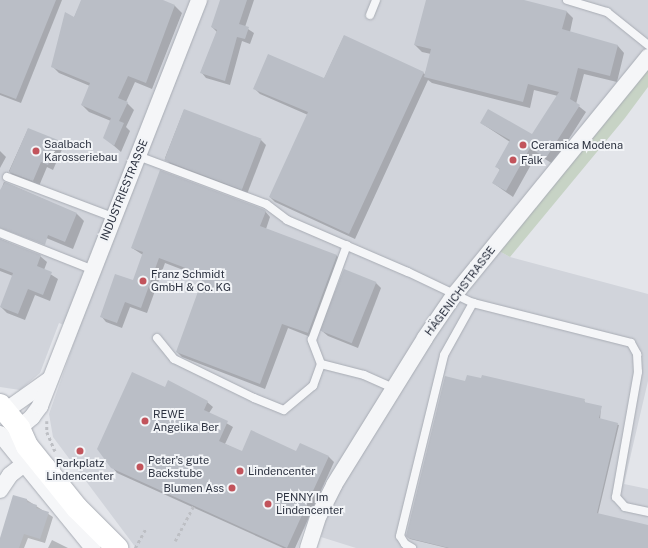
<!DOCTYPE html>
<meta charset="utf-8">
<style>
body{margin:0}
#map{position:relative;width:648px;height:548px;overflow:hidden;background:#e3e5ea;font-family:"Public Sans",sans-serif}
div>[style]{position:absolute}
.built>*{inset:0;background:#d1d4db}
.green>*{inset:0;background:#c7d3c5}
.shadow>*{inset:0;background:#0003}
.building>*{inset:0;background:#babec6;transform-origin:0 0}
.path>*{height:2.5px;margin-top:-1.25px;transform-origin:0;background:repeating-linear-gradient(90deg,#bdbfc4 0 3px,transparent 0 6px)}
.roads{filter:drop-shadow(0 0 1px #a8acb4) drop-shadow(0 0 1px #a8acb4)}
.lane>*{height:8px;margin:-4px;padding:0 4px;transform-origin:4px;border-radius:4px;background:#f5f6f8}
.street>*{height:16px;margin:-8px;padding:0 8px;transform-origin:8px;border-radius:8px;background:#f5f6f8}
.secondary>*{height:22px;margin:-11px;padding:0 11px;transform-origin:11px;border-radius:11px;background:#fff}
.dots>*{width:11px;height:11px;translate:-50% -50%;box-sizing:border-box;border:2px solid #f2f4f7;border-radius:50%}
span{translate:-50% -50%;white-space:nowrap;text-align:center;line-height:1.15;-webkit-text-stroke:4px #f2f4f7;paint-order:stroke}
.poi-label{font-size:11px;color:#2c3240}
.left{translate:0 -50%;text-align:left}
.right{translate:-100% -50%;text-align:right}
.street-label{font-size:11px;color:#2c3240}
</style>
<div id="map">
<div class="built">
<i style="clip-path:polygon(0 0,648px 0,648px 67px,605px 123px,499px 251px,510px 257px,648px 294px,648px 381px,624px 484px,648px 489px,648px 548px,356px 548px,321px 537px,333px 488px,303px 531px,298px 548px,136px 548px,53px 437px,49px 414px,78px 331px,59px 323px,40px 373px,20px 390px,0 387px)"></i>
</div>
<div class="green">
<i style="clip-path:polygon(648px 67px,648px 87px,625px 118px,510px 257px,499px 251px,605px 123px)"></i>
</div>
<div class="shadow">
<i style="clip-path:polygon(0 0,62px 0,21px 103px,0 95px)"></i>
<i style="clip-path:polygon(82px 0,160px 0,175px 6px,182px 13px,152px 89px,135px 82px,126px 102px,134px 110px,126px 127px,130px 131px,121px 152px,105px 138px,111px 121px,89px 112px,82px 105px,90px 86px,59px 73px,52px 66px)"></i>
<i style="clip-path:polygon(221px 0,254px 0,245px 27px,254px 33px,250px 44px,242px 41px,230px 85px,206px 78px,201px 72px,217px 32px,212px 27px)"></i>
<i style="clip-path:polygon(427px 0,520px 0,567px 12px,573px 18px,570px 32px,618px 46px,624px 53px,617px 82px,584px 74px,576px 104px,586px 112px,553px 164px,537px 154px,513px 197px,493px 183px,500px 170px,496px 166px,510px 142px,481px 123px,533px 135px,558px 96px,534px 90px,530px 108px,432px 83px,428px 80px,355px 239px,275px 202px,270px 197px,308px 115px,260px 94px,255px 89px,324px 79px,344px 36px,425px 74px,431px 54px,422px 52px,415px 45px)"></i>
<i style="clip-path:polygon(184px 110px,261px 140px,266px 145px,247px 194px,170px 164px,165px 158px)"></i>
<i style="clip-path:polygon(28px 129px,58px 141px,63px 147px,53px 170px,47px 167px,39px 186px,14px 177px,9px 171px)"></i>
<i style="clip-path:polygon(0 151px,6px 157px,0 168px)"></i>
<i style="clip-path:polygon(4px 182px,77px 214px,84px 221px,73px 249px,0 219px,0 193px)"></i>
<i style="clip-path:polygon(265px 211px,270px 217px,266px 229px,337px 256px,342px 261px,313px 338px,288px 328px,265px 389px,182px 357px,177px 352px,204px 278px,165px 263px,147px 313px,130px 307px,122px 328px,106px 322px,101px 316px,134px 282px,143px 255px,132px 248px)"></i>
<i style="clip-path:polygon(0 239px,40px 256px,47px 262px,44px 270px,58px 279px,50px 301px,35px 295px,25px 320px,7px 313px,1px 307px,13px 276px,0 271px)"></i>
<i style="clip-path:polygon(344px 271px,376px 283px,381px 288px,358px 348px,328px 336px,322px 331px)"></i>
<i style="clip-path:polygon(466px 382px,584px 400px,585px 403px,601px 407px,600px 420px,619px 425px,598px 514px,648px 526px,648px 548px,447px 548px,410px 539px,409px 538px)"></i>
<i style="clip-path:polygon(165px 389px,207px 402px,213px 407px,209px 413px,233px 427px,225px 444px,242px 452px,297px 452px,300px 444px,329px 457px,334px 462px,295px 548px,283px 548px,117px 473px,112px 467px)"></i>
<i style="clip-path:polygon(27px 500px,53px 517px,45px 543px,28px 538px,24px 548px,0 548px,0 539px)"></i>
<i style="clip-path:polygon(52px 540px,68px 548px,48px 548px)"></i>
</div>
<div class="building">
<i style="clip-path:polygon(0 0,56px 0,16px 99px,0 93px)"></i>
<i style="clip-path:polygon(81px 0,163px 0,175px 5px,146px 83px,128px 76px,118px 98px,128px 102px,119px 121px,124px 123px,114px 146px,103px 138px,111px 118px,81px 105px,90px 83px,51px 67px,65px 12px,74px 17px)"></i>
<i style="clip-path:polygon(220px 0,247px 0,239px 24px,249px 27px,245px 39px,237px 37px,225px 81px,200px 73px,217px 30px,211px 27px)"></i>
<i style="clip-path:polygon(426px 0,524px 0,567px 11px,562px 29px,618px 45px,610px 76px,578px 68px,570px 99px,580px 105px,546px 158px,530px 148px,506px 191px,492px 183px,500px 169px,495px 167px,510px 140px,480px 123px,488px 109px,532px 134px,559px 92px,528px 84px,523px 102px,424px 77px,431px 49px,414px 45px)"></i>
<i style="clip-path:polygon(344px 35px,424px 72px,349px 234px,269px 197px,308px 112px,253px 89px,268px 54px,324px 78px)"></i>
<i style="left:184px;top:109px;width:83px;height:55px;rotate:21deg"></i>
<i style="clip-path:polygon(28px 128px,58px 140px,48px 165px,41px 162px,33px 181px,9px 172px)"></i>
<i style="clip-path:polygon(160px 170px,263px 209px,266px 211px,260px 226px,337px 255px,308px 333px,282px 324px,260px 384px,176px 352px,204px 275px,159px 258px,141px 308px,125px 302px,117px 323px,100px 317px,115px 274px,133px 280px,143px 252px,131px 248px)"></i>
<i style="clip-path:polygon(5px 182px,77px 213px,65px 242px,48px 235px,45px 245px,0 228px,0 190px)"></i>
<i style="clip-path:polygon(0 239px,41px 255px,37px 266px,52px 272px,43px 295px,28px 289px,18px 314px,0 307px,13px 273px,0 268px)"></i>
<i style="left:344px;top:269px;width:35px;height:66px;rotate:22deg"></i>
<i style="clip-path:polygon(132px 372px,165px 387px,168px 380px,208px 401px,204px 410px,228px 421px,219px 441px,242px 451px,251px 430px,296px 451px,300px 443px,329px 456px,287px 548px,111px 468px,97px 449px)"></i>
<i style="clip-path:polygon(467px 375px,481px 378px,482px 375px,585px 399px,584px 402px,602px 406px,599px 418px,618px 423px,597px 513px,648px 525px,648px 548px,449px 548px,408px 538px,406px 536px,445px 376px,465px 381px)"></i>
<i style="clip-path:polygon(13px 495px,27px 499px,27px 502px,37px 505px,36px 508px,49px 512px,40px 539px,24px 534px,19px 548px,0 548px,0 538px)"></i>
</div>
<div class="path">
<i style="left:47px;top:421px;width:11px;rotate:90deg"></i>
<i style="left:47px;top:432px;width:21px;rotate:67deg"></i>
<i style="left:175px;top:541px;width:41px;rotate:-62.2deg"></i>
<i style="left:135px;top:548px;width:23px;rotate:-61deg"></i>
</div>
<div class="roads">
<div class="lane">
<i style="left:567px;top:0;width:42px;rotate:16.7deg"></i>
<i style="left:607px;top:12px;width:53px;rotate:38.8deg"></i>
<i style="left:370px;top:15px;width:16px;rotate:-68deg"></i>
<i style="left:138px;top:156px;width:137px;rotate:20.6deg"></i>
<i style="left:266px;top:204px;width:26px;rotate:37deg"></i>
<i style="left:287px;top:220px;width:132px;rotate:23.3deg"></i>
<i style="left:408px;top:272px;width:72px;rotate:25.5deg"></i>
<i style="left:473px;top:303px;width:163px;rotate:14.2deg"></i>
<i style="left:631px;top:343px;width:13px;rotate:61deg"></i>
<i style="left:637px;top:354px;width:18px;rotate:87deg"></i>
<i style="left:638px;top:372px;width:127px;rotate:100deg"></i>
<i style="left:616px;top:497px;width:13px;rotate:48deg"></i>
<i style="left:625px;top:507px;width:24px;rotate:12deg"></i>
<i style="left:7px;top:177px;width:113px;rotate:20.7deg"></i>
<i style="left:0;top:233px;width:98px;rotate:21.6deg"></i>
<i style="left:157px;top:338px;width:27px;rotate:51deg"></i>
<i style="left:174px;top:359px;width:89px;rotate:26deg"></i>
<i style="left:254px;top:398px;width:32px;rotate:22deg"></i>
<i style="left:284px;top:410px;width:38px;rotate:-40deg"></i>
<i style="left:313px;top:386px;width:23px;rotate:-70deg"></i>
<i style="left:321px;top:364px;width:26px;rotate:-111deg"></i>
<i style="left:312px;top:340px;width:101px;rotate:-69.8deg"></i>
<i style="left:321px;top:364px;width:44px;rotate:14.3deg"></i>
<i style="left:364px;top:375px;width:32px;rotate:24deg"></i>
<i style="left:412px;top:548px;width:8px;rotate:-150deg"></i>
<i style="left:405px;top:544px;width:9px;rotate:-122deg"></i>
<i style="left:400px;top:536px;width:186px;rotate:-76.3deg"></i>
<i style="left:444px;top:355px;width:60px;rotate:-60.9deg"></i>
</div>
<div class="street">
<i style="left:5px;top:411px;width:54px;rotate:-35.2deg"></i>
<i style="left:19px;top:428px;width:17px;rotate:-40deg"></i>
<i style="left:32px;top:417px;width:14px;rotate:-54deg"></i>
<i style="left:40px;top:406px;width:436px;rotate:-68.6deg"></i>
<i style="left:0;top:434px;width:147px;rotate:50.8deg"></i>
<i style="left:0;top:490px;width:18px;rotate:-56deg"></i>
<i style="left:10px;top:475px;width:16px;rotate:-38deg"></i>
<i style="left:308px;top:548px;width:35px;rotate:-72deg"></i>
<i style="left:319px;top:515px;width:34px;rotate:-63deg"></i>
<i style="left:334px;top:485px;width:173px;rotate:-58.2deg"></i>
<i style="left:425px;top:338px;width:53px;rotate:-55.7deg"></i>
<i style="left:455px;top:294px;width:306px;rotate:-50.8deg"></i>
</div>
<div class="secondary">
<i style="left:0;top:405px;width:30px;rotate:50deg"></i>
<i style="left:19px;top:428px;width:20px;rotate:66deg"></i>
<i style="left:27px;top:446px;width:27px;rotate:51deg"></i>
<i style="left:44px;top:467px;width:53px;rotate:51.2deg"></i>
<i style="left:77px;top:508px;width:57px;rotate:45deg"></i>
</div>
</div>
<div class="dots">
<i style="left:523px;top:145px;background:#c2545c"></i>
<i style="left:36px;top:151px;background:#c2545c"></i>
<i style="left:513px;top:160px;background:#c2545c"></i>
<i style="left:143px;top:281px;background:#c2545c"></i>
<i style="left:145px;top:421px;background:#c2545c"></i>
<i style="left:80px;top:451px;background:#c2545c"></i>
<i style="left:140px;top:467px;background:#c2545c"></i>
<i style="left:240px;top:471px;background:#c2545c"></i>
<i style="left:232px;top:488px;background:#c2545c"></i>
<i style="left:268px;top:504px;background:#c2545c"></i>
</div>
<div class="poi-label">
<span class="left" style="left:44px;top:151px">Saalbach<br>Karosseriebau</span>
<span class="left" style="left:531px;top:145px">Ceramica Modena</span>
<span class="left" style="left:521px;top:160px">Falk</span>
<span class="left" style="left:151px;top:281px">Franz Schmidt<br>GmbH &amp; Co. KG</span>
<span class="left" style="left:153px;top:421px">REWE<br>Angelika Ber</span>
<span class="left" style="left:148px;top:467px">Peter's gute<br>Backstube</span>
<span style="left:80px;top:470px">Parkplatz<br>Lindencenter</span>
<span class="left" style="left:248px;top:471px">Lindencenter</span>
<span class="right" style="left:224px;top:488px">Blumen Ass</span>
<span class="left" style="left:276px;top:504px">PENNY Im<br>Lindencenter</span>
</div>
<div class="street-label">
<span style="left:124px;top:190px;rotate:-68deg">INDUSTRIESTRASSE</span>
<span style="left:460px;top:291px;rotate:-53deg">HÄGENICHSTRASSE</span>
</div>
</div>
